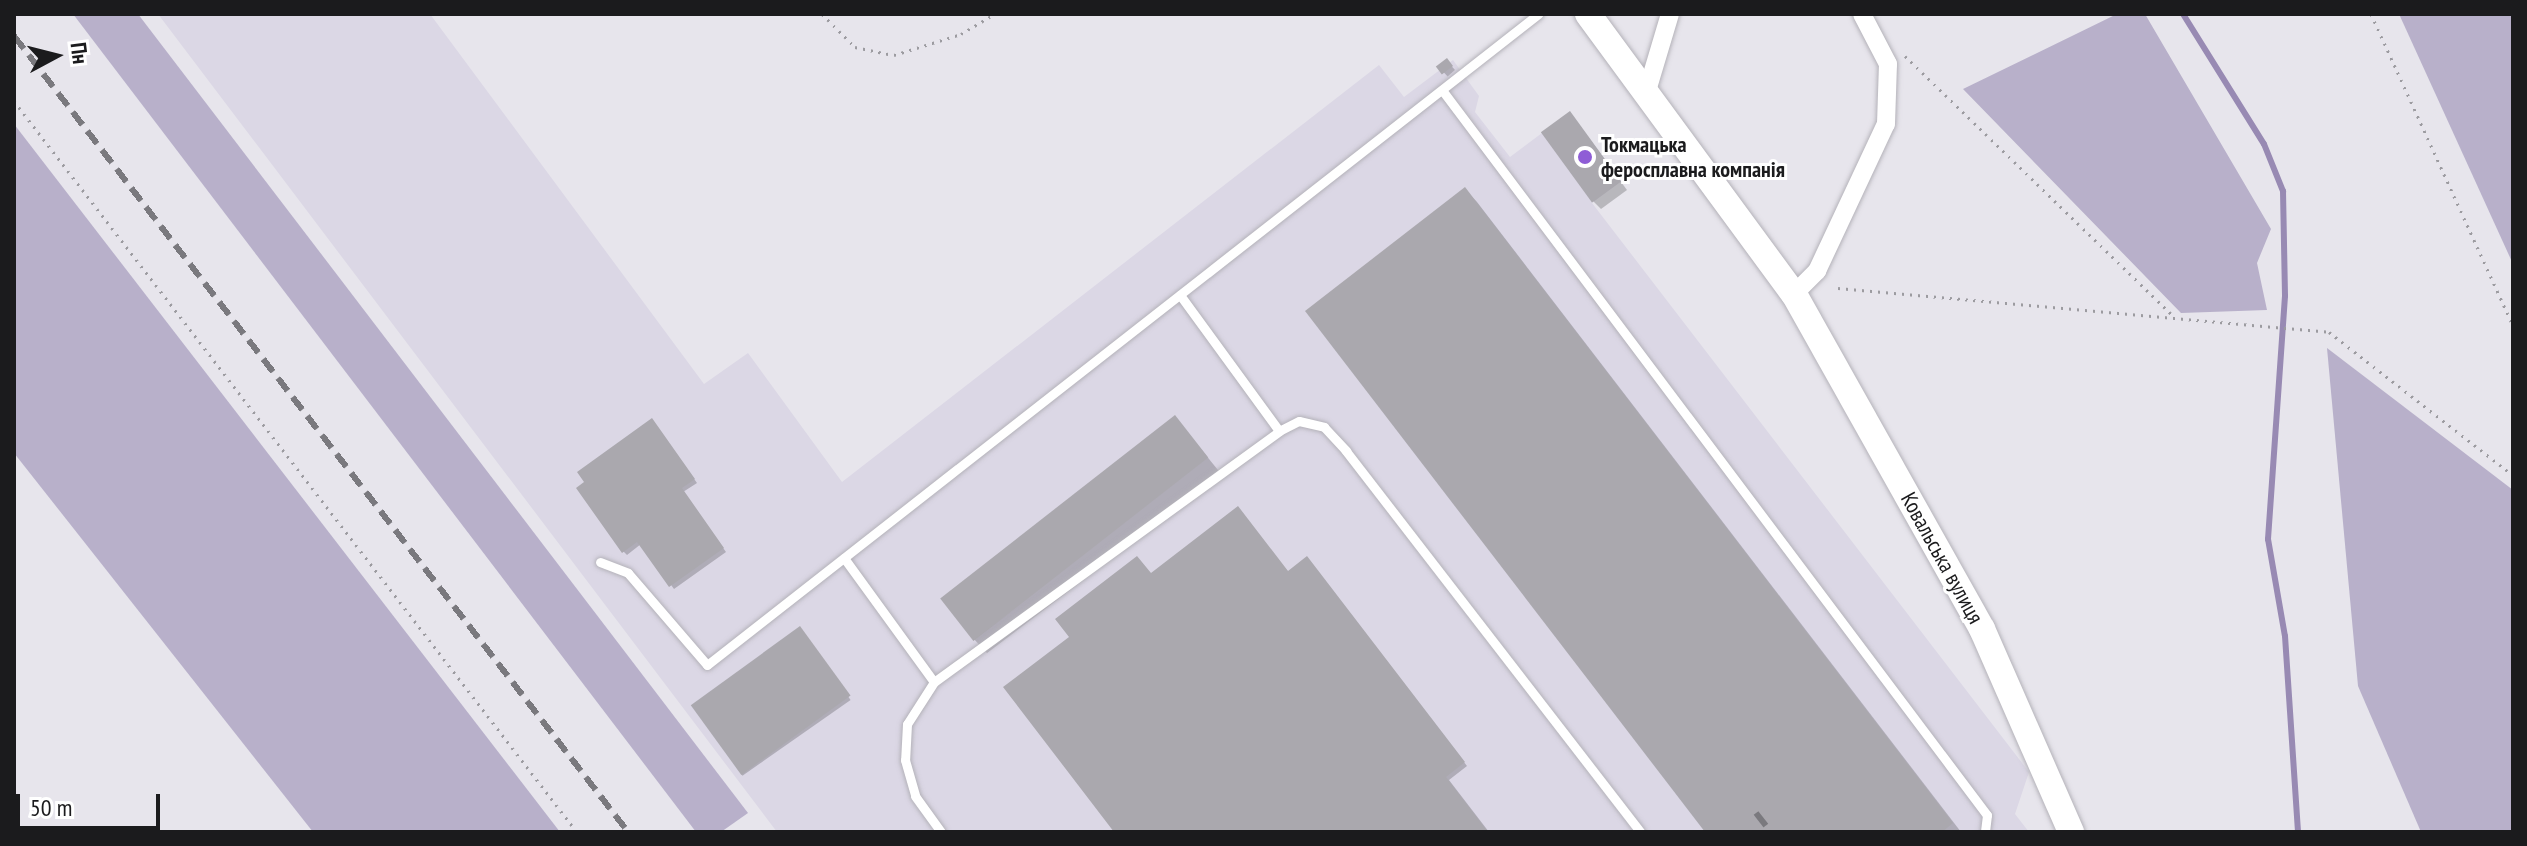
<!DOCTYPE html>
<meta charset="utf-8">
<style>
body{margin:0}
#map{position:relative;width:2527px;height:846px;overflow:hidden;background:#e7e5ec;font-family:"PT Sans Narrow",sans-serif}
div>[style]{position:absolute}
.built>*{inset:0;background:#dbd7e5}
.green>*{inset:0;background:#b8b0ca}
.shadow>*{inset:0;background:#0003;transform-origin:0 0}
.stream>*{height:6px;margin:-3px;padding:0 3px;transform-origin:3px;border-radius:3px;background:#988ab3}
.building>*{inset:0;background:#aaa8ae;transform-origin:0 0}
.path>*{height:3px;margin-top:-1.5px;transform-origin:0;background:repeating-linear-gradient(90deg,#9c9ba0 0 2px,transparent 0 8px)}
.roads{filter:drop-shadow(0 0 2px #b4b2b9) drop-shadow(0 0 2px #b4b2b9)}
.lane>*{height:9px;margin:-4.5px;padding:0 4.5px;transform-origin:4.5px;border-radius:4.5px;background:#fff}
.street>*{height:18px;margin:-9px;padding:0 9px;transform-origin:9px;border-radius:9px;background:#fff}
.secondary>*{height:26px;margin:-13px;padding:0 13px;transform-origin:13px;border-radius:13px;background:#fff}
.rail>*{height:6px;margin-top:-3px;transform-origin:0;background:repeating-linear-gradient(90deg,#7a797e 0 16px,transparent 0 24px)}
.dots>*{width:22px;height:22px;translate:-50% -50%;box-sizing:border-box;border:4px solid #fff;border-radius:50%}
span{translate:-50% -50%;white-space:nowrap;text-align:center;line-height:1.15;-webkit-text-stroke:6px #fff;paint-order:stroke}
.poi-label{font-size:22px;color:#1b1b1d;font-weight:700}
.left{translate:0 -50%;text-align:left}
.street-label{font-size:22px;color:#1b1b1d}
.frame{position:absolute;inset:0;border:16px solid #1b1b1d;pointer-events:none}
.north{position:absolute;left:16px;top:16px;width:80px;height:80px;-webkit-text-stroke:6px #fff;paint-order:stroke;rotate:83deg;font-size:22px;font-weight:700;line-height:32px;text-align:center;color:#1b1b1d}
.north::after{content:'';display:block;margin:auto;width:28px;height:36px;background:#1b1b1d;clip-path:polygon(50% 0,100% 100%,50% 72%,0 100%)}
.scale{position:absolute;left:16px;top:794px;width:144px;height:36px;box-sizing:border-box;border:4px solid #1b1b1d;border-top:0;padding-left:10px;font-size:24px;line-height:28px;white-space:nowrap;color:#1b1b1d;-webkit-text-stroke:6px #fff;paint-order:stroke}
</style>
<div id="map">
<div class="built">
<i style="clip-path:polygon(158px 14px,430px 14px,704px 384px,748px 353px,842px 482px,1379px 65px,1404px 97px,1453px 60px,1479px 96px,1475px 112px,1510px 157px,1570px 112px,1621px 181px,1592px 203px,2029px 772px,2015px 814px,2029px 832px,777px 832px)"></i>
</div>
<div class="green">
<i style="clip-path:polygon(73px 14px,138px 14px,748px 813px,721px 832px,696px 832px)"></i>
<i style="clip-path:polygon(2117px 14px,2145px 14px,2271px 229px,2257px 263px,2267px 310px,2181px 313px,1963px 89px)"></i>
<i style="clip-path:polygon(2399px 14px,2513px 14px,2513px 264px)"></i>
<i style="clip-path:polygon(14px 124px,560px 832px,313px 832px,14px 453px)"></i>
<i style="clip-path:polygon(2327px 348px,2513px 490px,2513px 832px,2421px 832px,2358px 686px)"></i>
</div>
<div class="shadow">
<i style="left:1447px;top:61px;width:12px;height:10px;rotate:48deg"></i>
<i style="clip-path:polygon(1577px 122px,1627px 190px,1601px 209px,1593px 201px)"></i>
<i style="clip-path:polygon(1465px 190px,1477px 202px,1961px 832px,1707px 832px)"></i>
<i style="clip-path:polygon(1175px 417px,1222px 475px,987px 653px,972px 637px)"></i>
<i style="clip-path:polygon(655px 424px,697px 483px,683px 492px,726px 552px,674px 589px,641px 544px,627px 555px,623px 551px)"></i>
<i style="clip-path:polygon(1237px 509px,1289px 573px,1310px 562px,1467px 766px,1449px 780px,1489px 832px,1117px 832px,1151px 575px)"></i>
<i style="left:803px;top:632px;width:83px;height:132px;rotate:55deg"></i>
</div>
<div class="stream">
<i style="left:2183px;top:14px;width:153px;rotate:58.1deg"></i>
<i style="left:2264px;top:144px;width:51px;rotate:68deg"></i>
<i style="left:2283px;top:191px;width:105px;rotate:88.9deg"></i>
<i style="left:2285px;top:296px;width:244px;rotate:94deg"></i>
<i style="left:2268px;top:539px;width:98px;rotate:80.1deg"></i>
<i style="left:2285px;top:636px;width:196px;rotate:86.2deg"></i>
</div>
<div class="building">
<i style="left:1447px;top:58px;width:10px;height:14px;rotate:53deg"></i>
<i style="left:1570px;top:111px;width:87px;height:36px;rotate:54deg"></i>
<i style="clip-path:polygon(1465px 187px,1953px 823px,1942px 832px,1705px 832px,1305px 311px)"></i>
<i style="left:1175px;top:415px;width:54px;height:298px;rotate:52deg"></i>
<i style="clip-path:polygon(652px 418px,695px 479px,682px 488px,724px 548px,669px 587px,637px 542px,622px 553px,576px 488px,584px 482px,577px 472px)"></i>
<i style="clip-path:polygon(1238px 506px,1288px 571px,1307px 556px,1465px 762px,1446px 777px,1488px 832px,1114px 832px,1003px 687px,1069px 637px,1055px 619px,1137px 556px,1151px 573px)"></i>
<i style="left:800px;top:626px;width:86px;height:135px;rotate:54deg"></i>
</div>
<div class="path">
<i style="left:822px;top:14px;width:47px;rotate:45deg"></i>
<i style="left:855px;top:47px;width:40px;rotate:12deg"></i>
<i style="left:894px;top:55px;width:70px;rotate:-17.4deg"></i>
<i style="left:961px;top:34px;width:39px;rotate:-31deg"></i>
<i style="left:2371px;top:14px;width:343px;rotate:65.5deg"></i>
<i style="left:1905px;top:56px;width:376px;rotate:44.1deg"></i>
<i style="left:14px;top:101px;width:923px;rotate:52.4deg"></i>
<i style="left:1838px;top:288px;width:493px;rotate:5.1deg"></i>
<i style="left:2329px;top:332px;width:233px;rotate:37.9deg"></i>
</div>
<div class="roads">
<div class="lane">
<i style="left:1442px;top:90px;width:907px;rotate:53.07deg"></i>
<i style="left:1987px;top:815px;width:17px;rotate:97deg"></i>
<i style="left:1180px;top:295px;width:168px;rotate:53.9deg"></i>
<i style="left:1279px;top:431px;width:22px;rotate:-27deg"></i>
<i style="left:1299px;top:421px;width:26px;rotate:13deg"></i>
<i style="left:1324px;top:427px;width:33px;rotate:47deg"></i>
<i style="left:1346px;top:451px;width:481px;rotate:52.3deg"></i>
<i style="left:844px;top:558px;width:153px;rotate:54deg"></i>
<i style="left:934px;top:682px;width:50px;rotate:122.7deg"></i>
<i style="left:907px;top:724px;width:36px;rotate:93deg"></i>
<i style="left:905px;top:760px;width:37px;rotate:74deg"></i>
<i style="left:915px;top:796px;width:44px;rotate:54.2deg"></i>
<i style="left:600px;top:562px;width:30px;rotate:21deg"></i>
<i style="left:628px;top:573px;width:121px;rotate:49.3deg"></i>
<i style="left:707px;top:665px;width:1056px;rotate:-38.07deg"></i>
<i style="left:934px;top:682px;width:427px;rotate:-36deg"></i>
</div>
<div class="street">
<i style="left:1647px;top:91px;width:80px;rotate:-73.4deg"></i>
<i style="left:1794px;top:294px;width:33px;rotate:-45deg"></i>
<i style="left:1817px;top:271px;width:162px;rotate:-64.9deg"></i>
<i style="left:1886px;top:124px;width:60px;rotate:-88.1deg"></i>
<i style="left:1888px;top:64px;width:56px;rotate:-117.5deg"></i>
</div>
<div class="secondary">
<i style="left:1588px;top:14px;width:348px;rotate:53.7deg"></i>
<i style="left:1794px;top:294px;width:384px;rotate:60.7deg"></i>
<i style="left:1982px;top:629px;width:222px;rotate:66.3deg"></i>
</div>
</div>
<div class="rail">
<i style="left:14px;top:36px;width:1005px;rotate:52.35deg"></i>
<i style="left:1756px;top:813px;width:24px;rotate:52deg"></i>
</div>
<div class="dots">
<i style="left:1585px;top:157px;background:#8f5dd6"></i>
</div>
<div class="poi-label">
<span class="left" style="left:1601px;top:157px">Токмацька<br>феросплавна компанія</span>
</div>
<div class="street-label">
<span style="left:1942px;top:558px;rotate:61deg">Ковальська вулиця</span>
</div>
<div class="frame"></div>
<div class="north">Пн</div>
<div class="scale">50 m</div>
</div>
